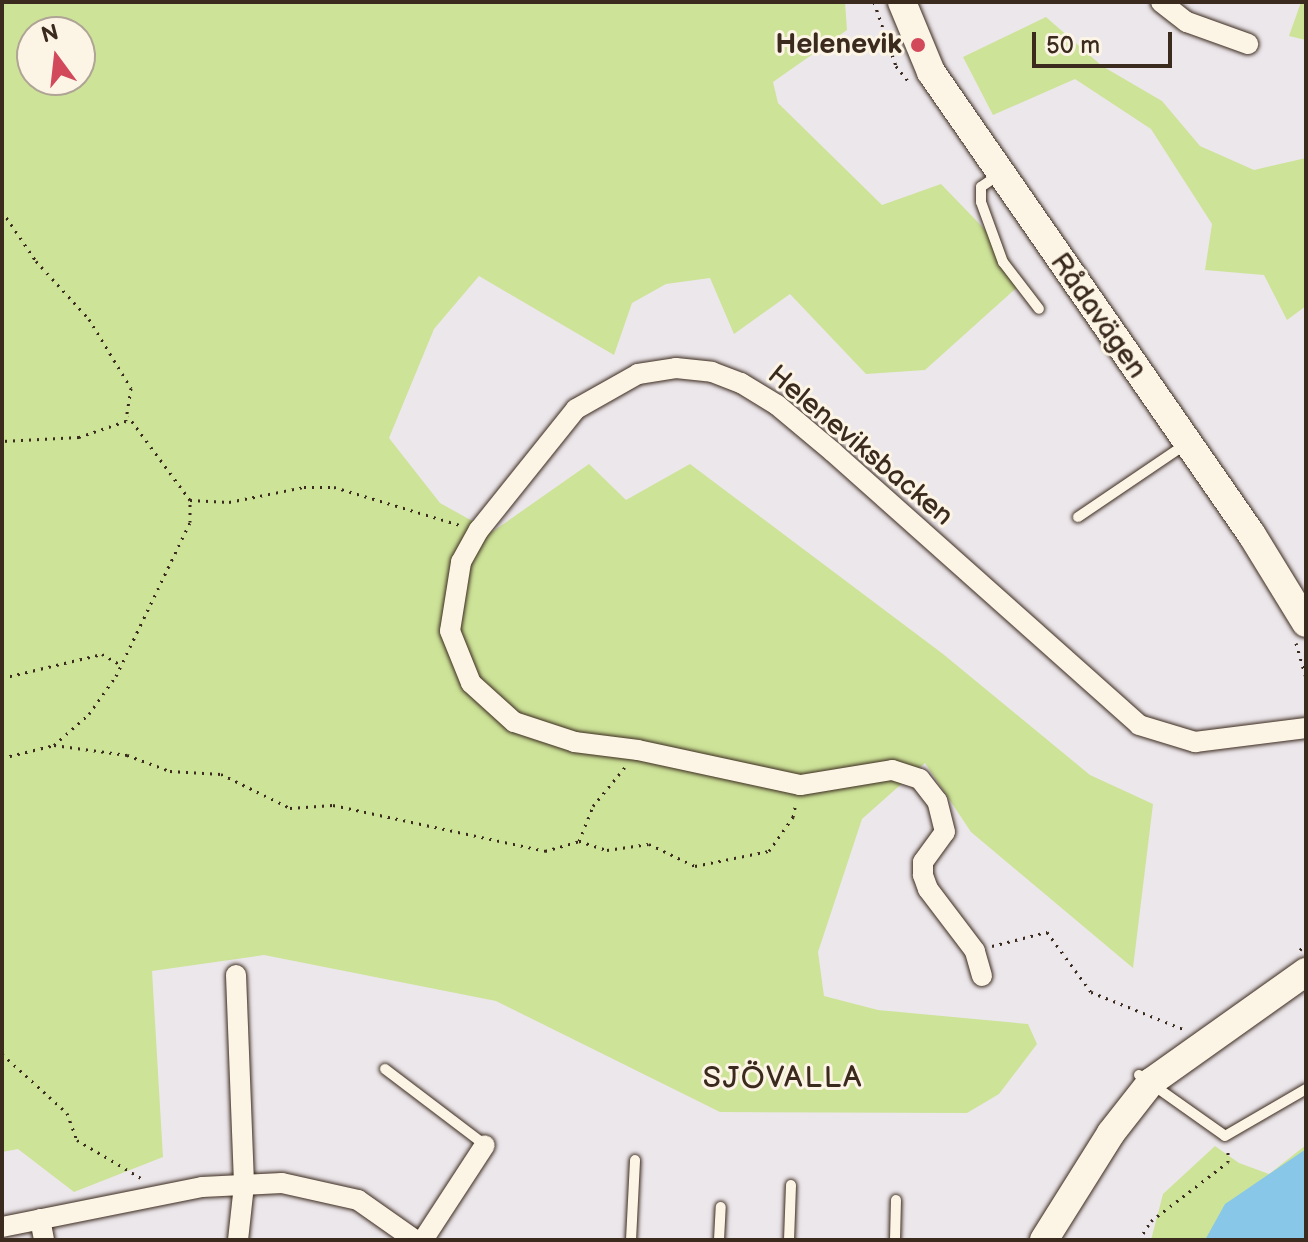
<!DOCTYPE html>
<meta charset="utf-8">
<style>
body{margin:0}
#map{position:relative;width:1308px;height:1242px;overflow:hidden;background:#ece7eb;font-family:"Balsamiq Sans",sans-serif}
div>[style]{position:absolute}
.green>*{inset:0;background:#cde398}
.water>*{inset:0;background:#88c7e8}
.path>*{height:3px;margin-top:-1.5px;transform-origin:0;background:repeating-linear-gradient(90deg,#3b2a1e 0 2px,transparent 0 8px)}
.roads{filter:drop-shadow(0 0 2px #3b2a1e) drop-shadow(0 0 2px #3b2a1e)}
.lane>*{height:10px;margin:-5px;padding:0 5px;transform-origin:5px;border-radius:5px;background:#fcf5e5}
.street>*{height:20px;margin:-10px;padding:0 10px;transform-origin:10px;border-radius:10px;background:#fcf5e5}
.secondary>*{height:28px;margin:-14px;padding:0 14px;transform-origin:14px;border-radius:14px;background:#fcf5e5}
.dots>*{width:22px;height:22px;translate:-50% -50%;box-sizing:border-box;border:4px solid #fcf5e5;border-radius:50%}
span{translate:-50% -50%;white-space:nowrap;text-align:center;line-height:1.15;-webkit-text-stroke:6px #fcf5e5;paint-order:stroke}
.poi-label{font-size:28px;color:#3b2a1e;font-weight:700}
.right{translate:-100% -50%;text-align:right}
.street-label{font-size:28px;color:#3b2a1e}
.neighbourhood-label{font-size:30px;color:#3b2a1e;letter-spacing:2px}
.frame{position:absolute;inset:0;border:4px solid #3b2a1e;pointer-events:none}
.north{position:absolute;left:16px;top:16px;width:80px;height:80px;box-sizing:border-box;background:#fcf5e5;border:2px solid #afa495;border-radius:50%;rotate:345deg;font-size:22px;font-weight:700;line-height:32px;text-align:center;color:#3b2a1e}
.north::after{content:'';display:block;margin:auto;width:28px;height:36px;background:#d1495b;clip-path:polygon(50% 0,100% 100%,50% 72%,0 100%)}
.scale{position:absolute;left:1032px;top:32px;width:140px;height:36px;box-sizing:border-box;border:4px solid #3b2a1e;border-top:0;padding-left:10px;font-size:24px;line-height:28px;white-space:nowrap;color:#3b2a1e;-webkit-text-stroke:6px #fcf5e5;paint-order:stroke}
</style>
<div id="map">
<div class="green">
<i style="clip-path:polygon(evenodd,2px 2px,845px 2px,847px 30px,773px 82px,778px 103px,882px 205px,941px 184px,998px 243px,1023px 282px,925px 370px,866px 374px,790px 294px,734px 334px,710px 278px,666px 284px,632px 303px,614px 355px,479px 276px,434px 329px,389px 438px,440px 503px,492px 532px,589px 464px,626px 500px,690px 464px,943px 654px,1090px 775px,1153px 804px,1133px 968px,971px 832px,925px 763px,862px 819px,818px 952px,824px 996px,878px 1010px,1028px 1024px,1037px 1044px,999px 1094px,967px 1113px,720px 1112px,496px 1001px,264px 955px,152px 971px,163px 1157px,74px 1192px,18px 1149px,2px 1152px,2px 2px,32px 32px,80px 32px,80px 80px,32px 80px,32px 32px)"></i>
<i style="clip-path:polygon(1301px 2px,1306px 2px,1306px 40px,1289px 36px)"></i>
<i style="clip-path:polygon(1046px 17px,1102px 66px,1162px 101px,1200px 146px,1254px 170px,1306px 158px,1306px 306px,1287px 320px,1264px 275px,1205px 270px,1212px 224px,1151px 129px,1075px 79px,993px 115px,963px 57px)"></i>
<i style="clip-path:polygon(1306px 1145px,1306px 1240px,1151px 1240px,1163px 1194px,1215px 1146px,1239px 1163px,1269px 1174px)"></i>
</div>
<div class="water">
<i style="clip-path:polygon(1306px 1149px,1306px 1240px,1205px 1240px,1225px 1204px)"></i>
</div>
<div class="path">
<i style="left:874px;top:2px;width:68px;rotate:71deg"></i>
<i style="left:896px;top:66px;width:21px;rotate:51deg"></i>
<i style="left:2px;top:211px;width:60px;rotate:55.8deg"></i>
<i style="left:36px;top:261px;width:79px;rotate:47.6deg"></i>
<i style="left:89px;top:319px;width:81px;rotate:58.7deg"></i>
<i style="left:131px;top:388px;width:33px;rotate:99deg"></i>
<i style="left:126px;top:421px;width:50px;rotate:161.2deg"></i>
<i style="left:79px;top:437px;width:77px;rotate:177deg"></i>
<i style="left:190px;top:500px;width:39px;rotate:3deg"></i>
<i style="left:229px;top:502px;width:76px;rotate:-11.3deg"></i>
<i style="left:304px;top:487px;width:30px"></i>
<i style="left:334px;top:487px;width:132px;rotate:16.8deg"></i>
<i style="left:1296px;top:643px;width:35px;rotate:74deg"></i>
<i style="left:2px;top:678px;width:103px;rotate:-13.5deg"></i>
<i style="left:102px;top:654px;width:22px;rotate:30deg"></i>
<i style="left:54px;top:745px;width:74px;rotate:7.8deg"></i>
<i style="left:127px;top:755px;width:46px;rotate:20.4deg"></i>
<i style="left:170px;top:771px;width:51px;rotate:3.4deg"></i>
<i style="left:221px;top:774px;width:77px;rotate:26.2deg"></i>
<i style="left:290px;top:808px;width:43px;rotate:-4deg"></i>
<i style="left:333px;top:805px;width:217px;rotate:12.2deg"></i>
<i style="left:545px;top:851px;width:35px;rotate:-16deg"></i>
<i style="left:579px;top:841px;width:29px;rotate:18deg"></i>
<i style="left:607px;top:850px;width:42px;rotate:-8.1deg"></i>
<i style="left:649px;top:844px;width:51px;rotate:25.6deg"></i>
<i style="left:695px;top:866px;width:76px;rotate:-11.5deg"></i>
<i style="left:769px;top:851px;width:42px;rotate:-54.8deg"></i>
<i style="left:793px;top:817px;width:14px;rotate:-78deg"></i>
<i style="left:2px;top:758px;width:54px;rotate:-14deg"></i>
<i style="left:54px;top:745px;width:47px;rotate:-41.5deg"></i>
<i style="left:89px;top:714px;width:47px;rotate:-54.6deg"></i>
<i style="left:116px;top:676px;width:171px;rotate:-64.3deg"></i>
<i style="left:190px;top:522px;width:22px;rotate:-90deg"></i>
<i style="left:190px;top:500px;width:104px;rotate:-126.4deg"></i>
<i style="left:579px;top:841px;width:38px;rotate:-68deg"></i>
<i style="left:593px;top:806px;width:50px;rotate:-50.6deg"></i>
<i style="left:992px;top:946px;width:57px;rotate:-14.3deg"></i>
<i style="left:1047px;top:932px;width:74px;rotate:53.7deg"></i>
<i style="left:1091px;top:992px;width:99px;rotate:21.9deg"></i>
<i style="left:1300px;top:950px;width:9px;rotate:-49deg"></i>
<i style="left:2px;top:1054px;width:88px;rotate:42.2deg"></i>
<i style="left:67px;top:1113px;width:29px;rotate:70deg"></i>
<i style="left:77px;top:1140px;width:74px;rotate:30.7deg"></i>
<i style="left:1139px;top:1240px;width:22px;rotate:-58deg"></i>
<i style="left:1151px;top:1221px;width:97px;rotate:-37.5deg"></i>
<i style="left:1228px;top:1162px;width:14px;rotate:-90deg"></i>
</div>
<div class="roads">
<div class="lane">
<i style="left:1000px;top:174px;width:23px;rotate:146deg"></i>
<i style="left:981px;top:187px;width:15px;rotate:90deg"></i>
<i style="left:981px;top:202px;width:64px;rotate:69.9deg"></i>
<i style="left:1003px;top:262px;width:59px;rotate:52.5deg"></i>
<i style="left:1078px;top:517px;width:130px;rotate:-34.1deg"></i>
<i style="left:385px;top:1069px;width:126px;rotate:37.2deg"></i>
<i style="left:1139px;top:1075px;width:105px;rotate:35.3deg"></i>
<i style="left:1225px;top:1136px;width:94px;rotate:-30.1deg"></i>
<i style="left:631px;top:1240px;width:80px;rotate:-87.1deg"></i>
<i style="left:719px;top:1240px;width:33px;rotate:-87deg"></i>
<i style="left:789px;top:1240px;width:55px;rotate:-87.9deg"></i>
<i style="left:895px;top:1240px;width:40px;rotate:-88.6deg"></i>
</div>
<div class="street">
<i style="left:1161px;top:2px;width:33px;rotate:38deg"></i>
<i style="left:1187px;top:22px;width:65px;rotate:19.8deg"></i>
<i style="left:236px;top:975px;width:210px;rotate:87.8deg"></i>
<i style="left:244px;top:1185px;width:55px;rotate:96.2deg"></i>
<i style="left:982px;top:976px;width:26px;rotate:-106deg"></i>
<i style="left:975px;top:951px;width:78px;rotate:-127.2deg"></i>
<i style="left:928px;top:889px;width:15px;rotate:-110deg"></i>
<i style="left:923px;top:875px;width:13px;rotate:-90deg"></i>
<i style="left:923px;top:862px;width:37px;rotate:-54deg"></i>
<i style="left:945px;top:832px;width:32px;rotate:-104deg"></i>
<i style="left:937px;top:801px;width:28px;rotate:-128deg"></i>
<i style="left:920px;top:779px;width:29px;rotate:-162deg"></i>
<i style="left:892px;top:770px;width:93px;rotate:170.7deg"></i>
<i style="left:800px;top:785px;width:166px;rotate:-167.8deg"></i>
<i style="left:638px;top:750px;width:64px;rotate:-172.8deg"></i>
<i style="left:575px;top:742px;width:64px;rotate:-161.8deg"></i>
<i style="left:514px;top:722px;width:58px;rotate:-137.8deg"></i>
<i style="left:471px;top:683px;width:56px;rotate:-112deg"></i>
<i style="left:450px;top:631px;width:70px;rotate:-80.9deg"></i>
<i style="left:461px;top:562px;width:37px;rotate:-61deg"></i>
<i style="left:479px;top:530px;width:155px;rotate:-51.3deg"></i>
<i style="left:576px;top:409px;width:71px;rotate:-29.4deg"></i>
<i style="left:638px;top:374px;width:38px;rotate:-9deg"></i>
<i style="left:676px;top:368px;width:36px;rotate:6deg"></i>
<i style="left:712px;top:372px;width:31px;rotate:21deg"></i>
<i style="left:741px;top:383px;width:42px;rotate:31.4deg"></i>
<i style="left:777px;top:405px;width:73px;rotate:40deg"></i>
<i style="left:833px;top:452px;width:410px;rotate:41.7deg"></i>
<i style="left:1139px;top:725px;width:59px;rotate:16.9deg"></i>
<i style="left:1195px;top:742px;width:112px;rotate:-7.2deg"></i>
<i style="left:40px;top:1219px;width:21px;rotate:79deg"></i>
<i style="left:2px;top:1227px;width:204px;rotate:-11.3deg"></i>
<i style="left:202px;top:1187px;width:80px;rotate:-2.9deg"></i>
<i style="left:282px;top:1183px;width:78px;rotate:12.6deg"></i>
<i style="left:358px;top:1200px;width:70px;rotate:35.1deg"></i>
<i style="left:423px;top:1240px;width:113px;rotate:-56.9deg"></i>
</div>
<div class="secondary">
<i style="left:902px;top:2px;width:76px;rotate:67.5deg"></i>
<i style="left:931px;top:72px;width:563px;rotate:55.27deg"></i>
<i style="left:1252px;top:535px;width:103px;rotate:58.5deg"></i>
<i style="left:1044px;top:1240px;width:126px;rotate:-57.9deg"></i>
<i style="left:1111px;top:1133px;width:65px;rotate:-51.9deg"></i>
<i style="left:1151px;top:1082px;width:190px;rotate:-35.4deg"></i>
</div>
</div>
<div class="dots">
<i style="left:918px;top:45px;background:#d1495b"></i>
</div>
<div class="poi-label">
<span class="right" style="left:902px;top:45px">Helenevik</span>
</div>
<div class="street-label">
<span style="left:1098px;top:316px;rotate:55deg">Rådavägen</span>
<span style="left:860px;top:446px;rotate:40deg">Heleneviksbacken</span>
</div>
<div class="neighbourhood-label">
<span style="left:783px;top:1078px">SJÖVALLA</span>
</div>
<div class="frame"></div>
<div class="north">N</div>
<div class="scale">50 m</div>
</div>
